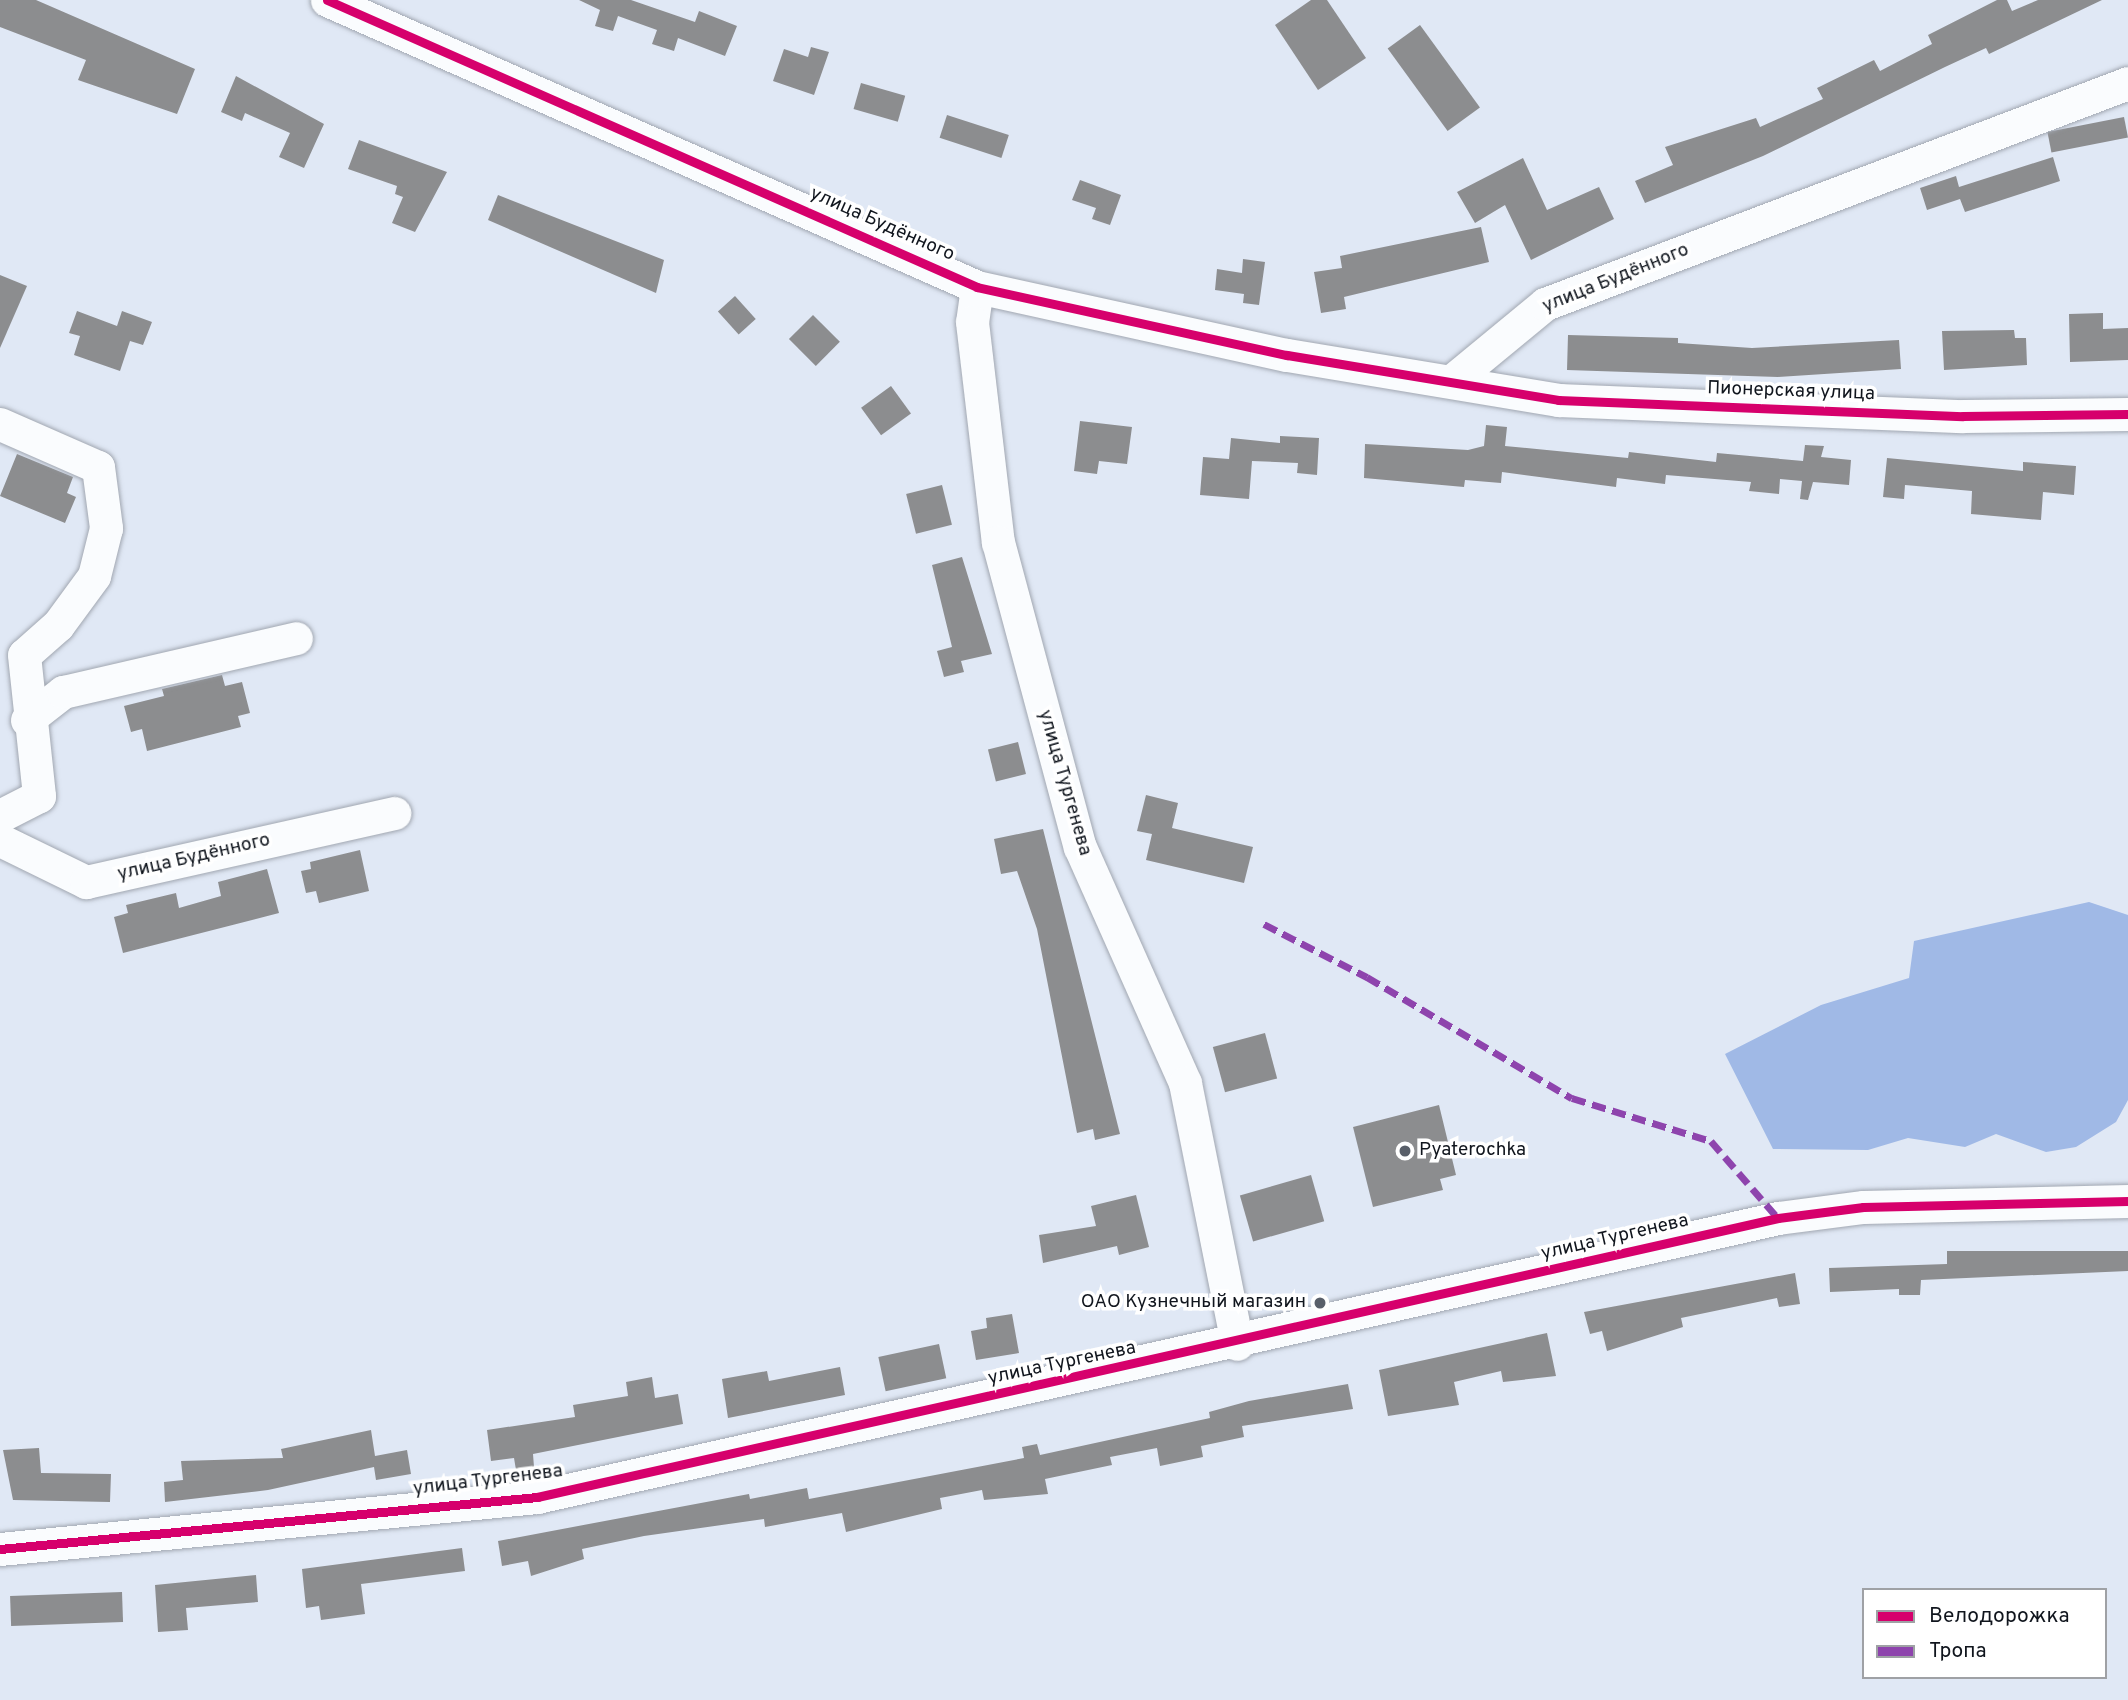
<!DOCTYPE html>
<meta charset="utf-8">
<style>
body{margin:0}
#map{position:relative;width:2128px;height:1700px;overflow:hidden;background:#e0e8f5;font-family:Overpass,sans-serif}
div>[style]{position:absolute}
.water>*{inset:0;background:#a0b9e6}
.building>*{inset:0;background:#8c8d8f;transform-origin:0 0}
.roads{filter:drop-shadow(0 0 2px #a1a7b1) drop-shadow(0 0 2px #a1a7b1)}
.minor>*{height:33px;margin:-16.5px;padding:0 16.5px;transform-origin:16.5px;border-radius:16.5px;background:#fafcfe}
.quiet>*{height:7px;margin-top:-3.5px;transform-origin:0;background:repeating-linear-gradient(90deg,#8e44ad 0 14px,transparent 0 21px)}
.cycleway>*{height:9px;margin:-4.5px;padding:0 4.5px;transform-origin:4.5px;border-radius:4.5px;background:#d6006c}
.dots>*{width:19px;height:19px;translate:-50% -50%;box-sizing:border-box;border:4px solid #fff;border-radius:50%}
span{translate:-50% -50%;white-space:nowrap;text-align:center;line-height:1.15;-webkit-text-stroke:7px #fff;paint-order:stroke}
.street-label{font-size:19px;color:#10151d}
.poi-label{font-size:19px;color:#10151d}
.left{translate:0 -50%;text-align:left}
.right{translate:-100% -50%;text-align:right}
.legend{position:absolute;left:1862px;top:1588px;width:245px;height:91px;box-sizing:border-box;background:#fff;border:2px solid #9fa1a5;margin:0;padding:9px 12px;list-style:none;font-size:21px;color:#10151d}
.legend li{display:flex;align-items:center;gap:14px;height:35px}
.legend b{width:35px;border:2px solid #9fa1a5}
</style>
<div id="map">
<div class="water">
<i style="clip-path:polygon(2089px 902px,2128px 915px,2128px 1100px,2116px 1122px,2076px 1147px,2046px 1152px,1996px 1134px,1965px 1147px,1908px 1138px,1868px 1150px,1773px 1149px,1725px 1054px,1821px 1005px,1909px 978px,1914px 941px)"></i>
</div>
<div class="building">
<i style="clip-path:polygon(0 0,36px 0,195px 69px,177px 114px,78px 80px,86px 60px,0 27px)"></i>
<i style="clip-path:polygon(579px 0,631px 0,695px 22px,699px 11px,737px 26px,725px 56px,678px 38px,674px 51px,652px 44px,657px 30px,618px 16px,613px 31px,595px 26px,600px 10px)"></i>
<i style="clip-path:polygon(1311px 0,1327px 0,1366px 58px,1318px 90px,1275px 25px)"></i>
<i style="clip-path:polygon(1997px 0,2007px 0,2012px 11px,2038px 0,2102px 0,1989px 54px,1986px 48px,1945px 67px,1763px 156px,1645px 203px,1635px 181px,1673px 165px,1665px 147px,1756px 118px,1760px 127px,1823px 99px,1817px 88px,1874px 60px,1880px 71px,1932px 44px,1928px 35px)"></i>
<i style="left:1420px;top:25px;width:102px;height:40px;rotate:54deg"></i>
<i style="clip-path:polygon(811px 47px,829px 52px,814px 95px,773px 81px,784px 49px,808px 57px)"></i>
<i style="clip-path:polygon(236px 76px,324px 124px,304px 168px,279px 157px,290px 133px,245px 113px,242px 121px,221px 112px)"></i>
<i style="left:861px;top:83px;width:46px;height:27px;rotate:16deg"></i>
<i style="left:947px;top:115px;width:65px;height:24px;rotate:18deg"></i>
<i style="left:2124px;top:117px;width:21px;height:78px;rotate:79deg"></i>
<i style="clip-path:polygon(359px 140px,447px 172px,415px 232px,392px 223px,403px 197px,395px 194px,397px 186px,348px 169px)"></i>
<i style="clip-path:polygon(2053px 157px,2060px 181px,1965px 212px,1960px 199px,1927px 210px,1920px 188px,1956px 176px,1959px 187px)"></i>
<i style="clip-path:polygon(1523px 158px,1547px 210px,1599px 187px,1614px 219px,1531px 260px,1505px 205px,1475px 223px,1457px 192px)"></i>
<i style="clip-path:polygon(1080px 180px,1121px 195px,1110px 225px,1092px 219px,1096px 208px,1072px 200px)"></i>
<i style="clip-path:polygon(498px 195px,664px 260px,656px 293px,488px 220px)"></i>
<i style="clip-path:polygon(1481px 227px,1489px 262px,1344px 297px,1346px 309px,1321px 313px,1314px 272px,1342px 268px,1340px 256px)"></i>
<i style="clip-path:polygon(1243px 259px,1265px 262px,1259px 305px,1243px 303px,1244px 294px,1215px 290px,1217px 269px,1242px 273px)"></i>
<i style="clip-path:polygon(0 275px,27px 286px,0 348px)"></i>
<i style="left:735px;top:296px;width:31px;height:23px;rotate:48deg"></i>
<i style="clip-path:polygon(77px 311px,117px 326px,122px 311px,152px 322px,143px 345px,130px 341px,120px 371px,74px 355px,80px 336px,69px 333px)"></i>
<i style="clip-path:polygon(2103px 313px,2103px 329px,2128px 328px,2128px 360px,2070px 362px,2069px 314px)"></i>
<i style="left:813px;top:315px;width:38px;height:34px;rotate:45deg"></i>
<i style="clip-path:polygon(2014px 330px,2015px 338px,2026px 338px,2027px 365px,1944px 370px,1942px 331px)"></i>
<i style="clip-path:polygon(1568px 335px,1678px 338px,1678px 343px,1752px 348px,1899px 340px,1901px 369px,1778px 377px,1567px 370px)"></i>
<i style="left:891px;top:386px;width:34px;height:37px;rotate:54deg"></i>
<i style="clip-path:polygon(1080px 421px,1132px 427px,1127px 464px,1099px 461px,1097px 474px,1074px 471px)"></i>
<i style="clip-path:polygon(1486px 425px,1507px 427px,1505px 446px,1628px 458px,1629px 452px,1716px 462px,1717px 453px,1803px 461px,1805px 445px,1824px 446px,1821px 457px,1851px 460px,1849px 485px,1813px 482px,1808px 500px,1800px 499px,1802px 481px,1780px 479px,1779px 494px,1749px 491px,1751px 482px,1666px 475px,1665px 484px,1617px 478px,1616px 487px,1502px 472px,1501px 483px,1465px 480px,1464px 487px,1364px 478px,1365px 444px,1468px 450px,1484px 446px)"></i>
<i style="clip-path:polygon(1280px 436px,1319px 438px,1317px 475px,1297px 473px,1298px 463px,1252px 461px,1249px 499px,1200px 495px,1203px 457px,1229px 459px,1231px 438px,1280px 443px)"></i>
<i style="clip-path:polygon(17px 454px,73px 477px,67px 493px,76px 497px,65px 523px,0 496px)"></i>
<i style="clip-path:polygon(1887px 458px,2023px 471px,2023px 462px,2076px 466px,2074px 495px,2043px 492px,2041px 520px,1971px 514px,1972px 491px,1905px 485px,1904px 499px,1883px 497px)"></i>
<i style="left:942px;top:485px;width:41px;height:37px;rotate:76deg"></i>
<i style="clip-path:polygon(962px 557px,992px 654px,961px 661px,964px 672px,944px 677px,937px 651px,952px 647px,932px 565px)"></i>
<i style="clip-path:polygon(222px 675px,225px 686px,242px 682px,250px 713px,238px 716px,241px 727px,147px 751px,142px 729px,131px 732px,124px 706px,164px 696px,162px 689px)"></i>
<i style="left:1018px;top:742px;width:33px;height:31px;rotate:76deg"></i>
<i style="clip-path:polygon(1146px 795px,1178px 803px,1172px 828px,1253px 847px,1244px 883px,1146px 860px,1152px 834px,1137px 831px)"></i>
<i style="clip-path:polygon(1043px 829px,1120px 1134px,1095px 1140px,1093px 1129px,1077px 1133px,1037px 929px,1017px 871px,1001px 874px,994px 839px)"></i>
<i style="clip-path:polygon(360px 850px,369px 891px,319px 903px,316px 891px,306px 893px,301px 871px,311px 869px,310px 862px)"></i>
<i style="clip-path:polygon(267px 869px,279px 913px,123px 953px,114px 917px,128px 913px,126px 905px,176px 893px,179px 908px,221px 896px,218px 882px)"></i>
<i style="left:1265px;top:1033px;width:47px;height:54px;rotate:75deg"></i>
<i style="clip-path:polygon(1439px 1105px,1456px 1175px,1440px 1179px,1443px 1190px,1373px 1207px,1353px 1127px)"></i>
<i style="left:1311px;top:1175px;width:48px;height:74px;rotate:74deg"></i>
<i style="clip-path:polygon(1136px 1195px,1149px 1247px,1119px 1255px,1117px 1246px,1043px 1263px,1039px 1235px,1096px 1226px,1091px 1206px)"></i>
<i style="clip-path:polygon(1947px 1251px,2128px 1251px,2128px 1271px,1921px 1280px,1920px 1295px,1899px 1295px,1899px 1289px,1830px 1292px,1829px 1268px,1947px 1264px)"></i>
<i style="clip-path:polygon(1795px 1273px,1800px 1304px,1779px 1307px,1777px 1298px,1681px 1318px,1683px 1327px,1607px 1351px,1602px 1331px,1590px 1334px,1584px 1312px)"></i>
<i style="clip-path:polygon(1012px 1314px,1019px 1353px,976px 1360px,971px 1331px,987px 1328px,986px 1318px)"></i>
<i style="clip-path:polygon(1547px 1333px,1556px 1376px,1503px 1382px,1501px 1371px,1454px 1382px,1459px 1405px,1388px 1416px,1379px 1370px)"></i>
<i style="left:939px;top:1344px;width:35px;height:62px;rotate:78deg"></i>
<i style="clip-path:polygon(840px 1367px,845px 1395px,728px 1418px,722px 1379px,767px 1371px,769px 1381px)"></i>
<i style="clip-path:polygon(652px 1377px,655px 1398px,678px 1394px,683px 1424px,533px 1454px,534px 1467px,516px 1470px,514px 1458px,491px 1461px,487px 1430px,575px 1417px,573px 1405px,628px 1396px,626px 1382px)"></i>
<i style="clip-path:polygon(1348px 1384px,1353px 1409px,1242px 1426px,1244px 1437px,1201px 1446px,1203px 1457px,1160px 1466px,1157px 1448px,1110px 1457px,1112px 1465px,1045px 1479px,1048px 1494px,984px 1500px,982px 1490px,940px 1498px,942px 1509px,846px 1532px,842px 1513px,765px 1527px,764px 1519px,644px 1536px,582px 1549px,584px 1559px,531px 1576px,528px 1561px,502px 1566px,498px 1541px,749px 1494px,750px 1499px,807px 1488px,809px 1499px,1024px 1458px,1022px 1447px,1037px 1444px,1040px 1455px,1210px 1418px,1209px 1412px,1249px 1401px)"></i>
<i style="clip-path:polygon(371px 1430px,375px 1456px,407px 1450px,411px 1474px,376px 1480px,374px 1467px,268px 1490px,165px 1502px,164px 1482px,183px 1480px,181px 1461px,283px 1458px,281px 1449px)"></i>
<i style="clip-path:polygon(39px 1448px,41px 1473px,111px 1474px,110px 1502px,13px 1500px,3px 1450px)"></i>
<i style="clip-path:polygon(462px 1548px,465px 1571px,361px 1584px,365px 1614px,321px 1620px,319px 1606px,306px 1608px,302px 1569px)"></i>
<i style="clip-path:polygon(256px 1575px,258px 1602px,186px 1608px,188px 1630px,158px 1632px,155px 1585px)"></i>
<i style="left:122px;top:1592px;width:30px;height:112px;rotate:88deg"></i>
</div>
<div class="roads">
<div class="minor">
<i style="left:327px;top:0;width:711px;rotate:23.82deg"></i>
<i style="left:977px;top:287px;width:317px;rotate:12.4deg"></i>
<i style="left:1287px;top:355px;width:275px;rotate:9.4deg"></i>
<i style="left:1558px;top:400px;width:405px;rotate:2.3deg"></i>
<i style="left:1963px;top:416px;width:165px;rotate:-0.7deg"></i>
<i style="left:977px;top:287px;width:35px;rotate:98deg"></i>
<i style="left:972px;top:322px;width:222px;rotate:83.3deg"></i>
<i style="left:998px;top:542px;width:316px;rotate:75deg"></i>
<i style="left:1080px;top:847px;width:258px;rotate:66deg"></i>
<i style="left:1185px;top:1083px;width:266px;rotate:78.7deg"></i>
<i style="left:1454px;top:379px;width:118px;rotate:-39.5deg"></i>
<i style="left:1545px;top:304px;width:623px;rotate:-20.76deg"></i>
<i style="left:0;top:424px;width:107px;rotate:23.7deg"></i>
<i style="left:98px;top:467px;width:62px;rotate:82.5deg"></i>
<i style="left:106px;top:528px;width:49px;rotate:104deg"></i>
<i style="left:94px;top:576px;width:61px;rotate:126.3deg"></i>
<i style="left:58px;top:625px;width:45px;rotate:138.6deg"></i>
<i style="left:24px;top:655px;width:142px;rotate:83.9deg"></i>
<i style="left:39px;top:796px;width:44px;rotate:152.9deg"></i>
<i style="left:27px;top:720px;width:46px;rotate:-37.9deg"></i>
<i style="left:63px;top:692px;width:239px;rotate:-13deg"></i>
<i style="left:0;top:840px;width:96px;rotate:26deg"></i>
<i style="left:86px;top:882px;width:316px;rotate:-12.6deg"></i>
<i style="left:0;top:1549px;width:540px;rotate:-5.53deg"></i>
<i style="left:537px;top:1497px;width:1272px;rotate:-12.67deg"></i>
<i style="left:1778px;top:1218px;width:86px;rotate:-7.4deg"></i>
<i style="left:1863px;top:1207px;width:265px;rotate:-1.3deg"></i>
</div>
</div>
<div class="quiet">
<i style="left:1264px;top:924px;width:116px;rotate:27.2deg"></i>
<i style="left:1367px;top:977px;width:238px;rotate:30.6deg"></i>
<i style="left:1572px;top:1098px;width:145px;rotate:17.2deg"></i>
<i style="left:1711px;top:1141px;width:102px;rotate:49deg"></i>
</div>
<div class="cycleway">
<i style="left:327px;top:0;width:711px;rotate:23.82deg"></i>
<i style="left:977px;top:287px;width:317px;rotate:12.4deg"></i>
<i style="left:1287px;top:355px;width:275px;rotate:9.4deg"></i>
<i style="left:1558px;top:400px;width:405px;rotate:2.3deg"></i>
<i style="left:1963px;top:416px;width:165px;rotate:-0.7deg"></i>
<i style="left:0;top:1549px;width:540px;rotate:-5.53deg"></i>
<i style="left:537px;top:1497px;width:1272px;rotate:-12.67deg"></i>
<i style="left:1778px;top:1218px;width:86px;rotate:-7.4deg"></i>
<i style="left:1863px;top:1207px;width:265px;rotate:-1.3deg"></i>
</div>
<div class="dots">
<i style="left:1405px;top:1151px;background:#595f69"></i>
<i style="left:1320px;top:1303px;background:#595f69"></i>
</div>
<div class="street-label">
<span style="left:882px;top:225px;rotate:24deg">улица Будённого</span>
<span style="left:1616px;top:279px;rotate:-22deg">улица Будённого</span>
<span style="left:1791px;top:392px;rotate:2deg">Пионерская улица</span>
<span style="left:1064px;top:783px;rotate:74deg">улица Тургенева</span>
<span style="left:194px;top:858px;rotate:-13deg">улица Будённого</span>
<span style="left:1615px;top:1238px;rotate:-13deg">улица Тургенева</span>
<span style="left:1062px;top:1364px;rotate:-12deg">улица Тургенева</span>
<span style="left:488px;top:1481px;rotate:-7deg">улица Тургенева</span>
</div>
<div class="poi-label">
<span class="left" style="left:1419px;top:1151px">Pyaterochka</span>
<span class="right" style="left:1306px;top:1303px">ОАО Кузнечный магазин</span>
</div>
<ul class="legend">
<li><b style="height:9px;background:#d6006c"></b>Велодорожка</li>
<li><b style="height:9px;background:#8e44ad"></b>Тропа</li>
</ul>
</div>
